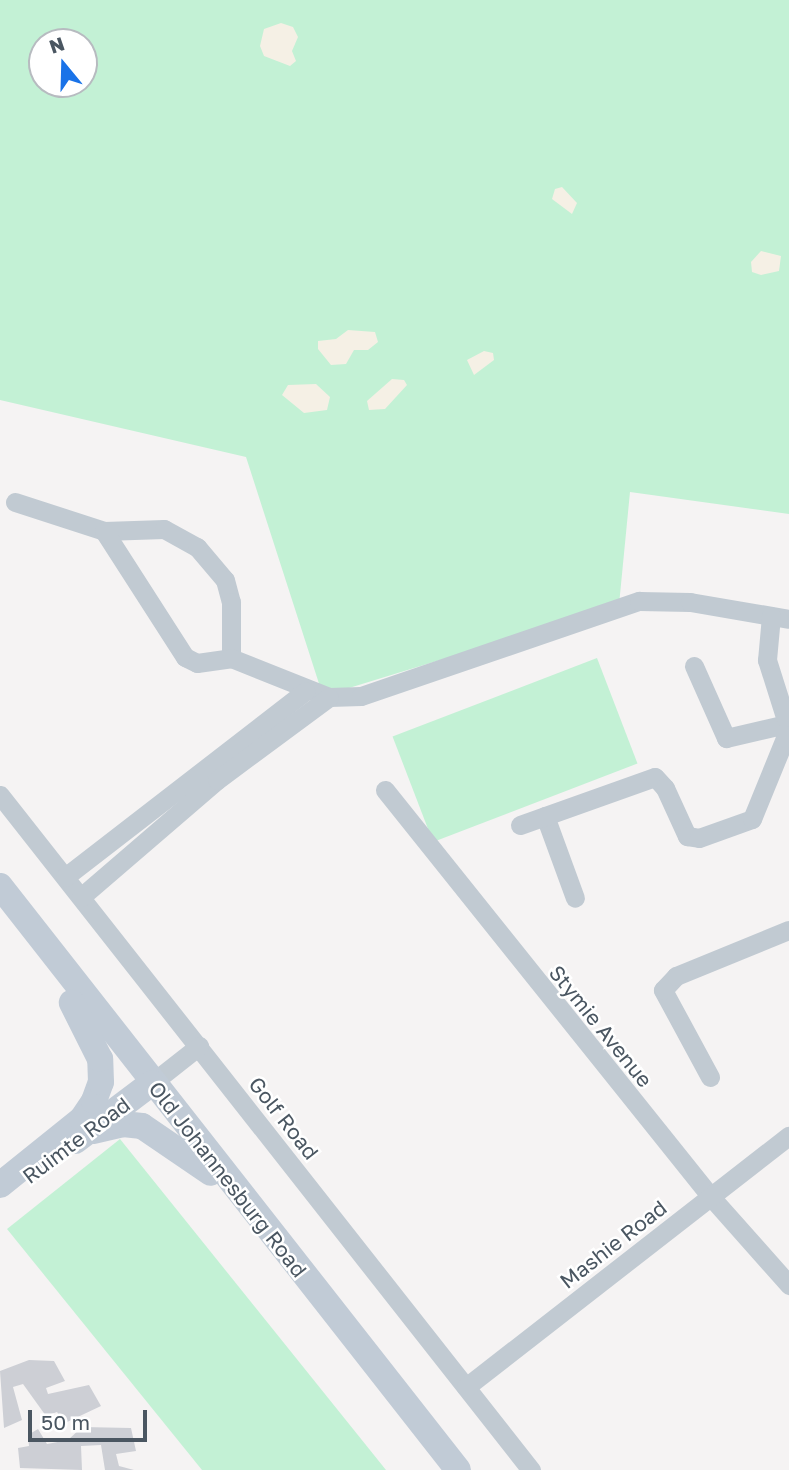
<!DOCTYPE html>
<style>
body{margin:0}
#map{position:relative;width:789px;height:1470px;overflow:hidden;background:#f5f3f3;font-family:"Golos Text",sans-serif}
div>[style]{position:absolute}
.green>*{inset:0;background:#c3f1d5;transform-origin:0 0}
.sand>*{inset:0;background:#f5f0e5}
.building>*{inset:0;background:#cdcfd5}
.minor>*{height:19px;margin:-9.5px;padding:0 9.5px;transform-origin:9.5px;border-radius:9.5px;background:#c1cad2}
.secondary>*{height:26px;margin:-13px;padding:0 13px;transform-origin:13px;border-radius:13px;background:#c1cbd6}
span{translate:-50% -50%;white-space:nowrap;text-align:center;line-height:1.15;-webkit-text-stroke:5px #fff;paint-order:stroke}
.street-label{font-size:21px;color:#4a5661}
.north{position:absolute;left:28px;top:28px;width:70px;height:70px;box-sizing:border-box;background:#fff;border:2px solid #b7bbc0;border-radius:50%;rotate:341deg;font-size:19px;font-weight:700;line-height:28px;text-align:center;color:#4a5661}
.north::after{content:'';display:block;margin:auto;width:24px;height:32px;background:#1a73e8;clip-path:polygon(50% 0,100% 100%,50% 72%,0 100%)}
.scale{position:absolute;left:28px;top:1410px;width:119px;height:32px;box-sizing:border-box;border:4px solid #4a5661;border-top:0;padding-left:9px;font-size:21px;line-height:24px;white-space:nowrap;color:#4a5661;-webkit-text-stroke:5px #fff;paint-order:stroke}
</style>
<div id="map">
<div class="green">
<i style="clip-path:polygon(evenodd,0 0,789px 0,789px 514px,630px 492px,619px 605px,323px 696px,246px 457px,0 400px,0 0,42px 42px,84px 42px,84px 84px,42px 84px,42px 42px)"></i>
<i style="left:597px;top:658px;width:113px;height:219px;rotate:69deg"></i>
<i style="clip-path:polygon(120px 1139px,386px 1470px,202px 1470px,7px 1229px)"></i>
</div>
<div class="sand">
<i style="clip-path:polygon(281px 23px,293px 27px,298px 37px,292px 51px,296px 61px,290px 66px,264px 56px,260px 46px,264px 29px)"></i>
<i style="clip-path:polygon(562px 187px,577px 203px,572px 214px,552px 199px,555px 189px)"></i>
<i style="clip-path:polygon(761px 251px,781px 256px,779px 271px,761px 275px,752px 272px,751px 262px)"></i>
<i style="clip-path:polygon(348px 330px,375px 332px,378px 342px,368px 350px,354px 350px,346px 364px,331px 365px,318px 349px,318px 341px,336px 339px)"></i>
<i style="clip-path:polygon(484px 351px,493px 353px,494px 360px,474px 375px,467px 360px)"></i>
<i style="clip-path:polygon(392px 379px,404px 380px,407px 385px,385px 409px,369px 410px,367px 401px)"></i>
<i style="clip-path:polygon(316px 384px,330px 397px,327px 410px,304px 413px,282px 395px,288px 385px)"></i>
</div>
<div class="building">
<i style="clip-path:polygon(29px 1360px,54px 1361px,65px 1381px,46px 1388px,48px 1394px,89px 1385px,101px 1406px,65px 1423px,57px 1412px,46px 1416px,23px 1384px,13px 1387px,22px 1420px,4px 1428px,0 1371px)"></i>
<i style="clip-path:polygon(82px 1427px,131px 1428px,136px 1451px,116px 1454px,119px 1466px,134px 1470px,105px 1470px,101px 1445px,81px 1446px,82px 1470px,20px 1468px,18px 1448px,29px 1446px,28px 1435px,38px 1429px,47px 1444px,68px 1440px)"></i>
</div>
<div class="minor">
<i style="left:15px;top:502px;width:94px;rotate:18deg"></i>
<i style="left:104px;top:531px;width:60px;rotate:-1.9deg"></i>
<i style="left:164px;top:529px;width:38px;rotate:29deg"></i>
<i style="left:197px;top:547px;width:43px;rotate:49.7deg"></i>
<i style="left:225px;top:580px;width:23px;rotate:75deg"></i>
<i style="left:231px;top:602px;width:56px;rotate:90deg"></i>
<i style="left:104px;top:531px;width:150px;rotate:57.3deg"></i>
<i style="left:185px;top:657px;width:13px;rotate:27deg"></i>
<i style="left:197px;top:663px;width:34px;rotate:-8deg"></i>
<i style="left:231px;top:658px;width:105px;rotate:21.7deg"></i>
<i style="left:329px;top:697px;width:32px;rotate:-2deg"></i>
<i style="left:361px;top:696px;width:294px;rotate:-18.9deg"></i>
<i style="left:639px;top:601px;width:51px;rotate:1.1deg"></i>
<i style="left:690px;top:602px;width:100px;rotate:9.7deg"></i>
<i style="left:694px;top:666px;width:79px;rotate:66deg"></i>
<i style="left:726px;top:738px;width:62px;rotate:-13.1deg"></i>
<i style="left:385px;top:790px;width:521px;rotate:51.31deg"></i>
<i style="left:711px;top:1197px;width:118px;rotate:48.4deg"></i>
<i style="left:0;top:795px;width:859px;rotate:51.81deg"></i>
<i style="left:545px;top:816px;width:87px;rotate:69.9deg"></i>
<i style="left:520px;top:825px;width:143px;rotate:-19.6deg"></i>
<i style="left:655px;top:777px;width:15px;rotate:48deg"></i>
<i style="left:665px;top:788px;width:53px;rotate:65.4deg"></i>
<i style="left:687px;top:836px;width:12px;rotate:9deg"></i>
<i style="left:699px;top:838px;width:56px;rotate:-19.7deg"></i>
<i style="left:752px;top:819px;width:87px;rotate:-67.8deg"></i>
<i style="left:785px;top:738px;width:21px;rotate:-90deg"></i>
<i style="left:785px;top:717px;width:60px;rotate:-107.5deg"></i>
<i style="left:767px;top:660px;width:44px;rotate:-84.8deg"></i>
<i style="left:65px;top:877px;width:304px;rotate:-37.7deg"></i>
<i style="left:81px;top:897px;width:179px;rotate:-40.7deg"></i>
<i style="left:217px;top:780px;width:139px;rotate:-36.5deg"></i>
<i style="left:710px;top:1077px;width:99px;rotate:-118.4deg"></i>
<i style="left:663px;top:990px;width:19px;rotate:-47deg"></i>
<i style="left:676px;top:976px;width:122px;rotate:-22.2deg"></i>
<i style="left:152px;top:1083px;width:60px;rotate:-38.2deg"></i>
<i style="left:466px;top:1387px;width:409px;rotate:-37.9deg"></i>
</div>
<div class="secondary">
<i style="left:0;top:886px;width:742px;rotate:51.89deg"></i>
<i style="left:93px;top:1131px;width:31px;rotate:-13deg"></i>
<i style="left:123px;top:1124px;width:19px;rotate:6deg"></i>
<i style="left:142px;top:1126px;width:83px;rotate:34.3deg"></i>
<i style="left:75px;top:1141px;width:96px;rotate:-37deg"></i>
<i style="left:0;top:1185px;width:105px;rotate:-38.8deg"></i>
<i style="left:82px;top:1119px;width:22px;rotate:-56deg"></i>
<i style="left:94px;top:1101px;width:20px;rotate:-70deg"></i>
<i style="left:101px;top:1082px;width:23px;rotate:-92deg"></i>
<i style="left:100px;top:1059px;width:63px;rotate:-116.6deg"></i>
</div>
<div class="street-label">
<span style="left:601px;top:1026px;rotate:51deg">Stymie Avenue</span>
<span style="left:284px;top:1118px;rotate:52deg">Golf Road</span>
<span style="left:76px;top:1140px;rotate:-37deg">Ruimte Road</span>
<span style="left:228px;top:1179px;rotate:52deg">Old Johannesburg Road</span>
<span style="left:613px;top:1244px;rotate:-38deg">Mashie Road</span>
</div>
<div class="north">N</div>
<div class="scale">50 m</div>
</div>
